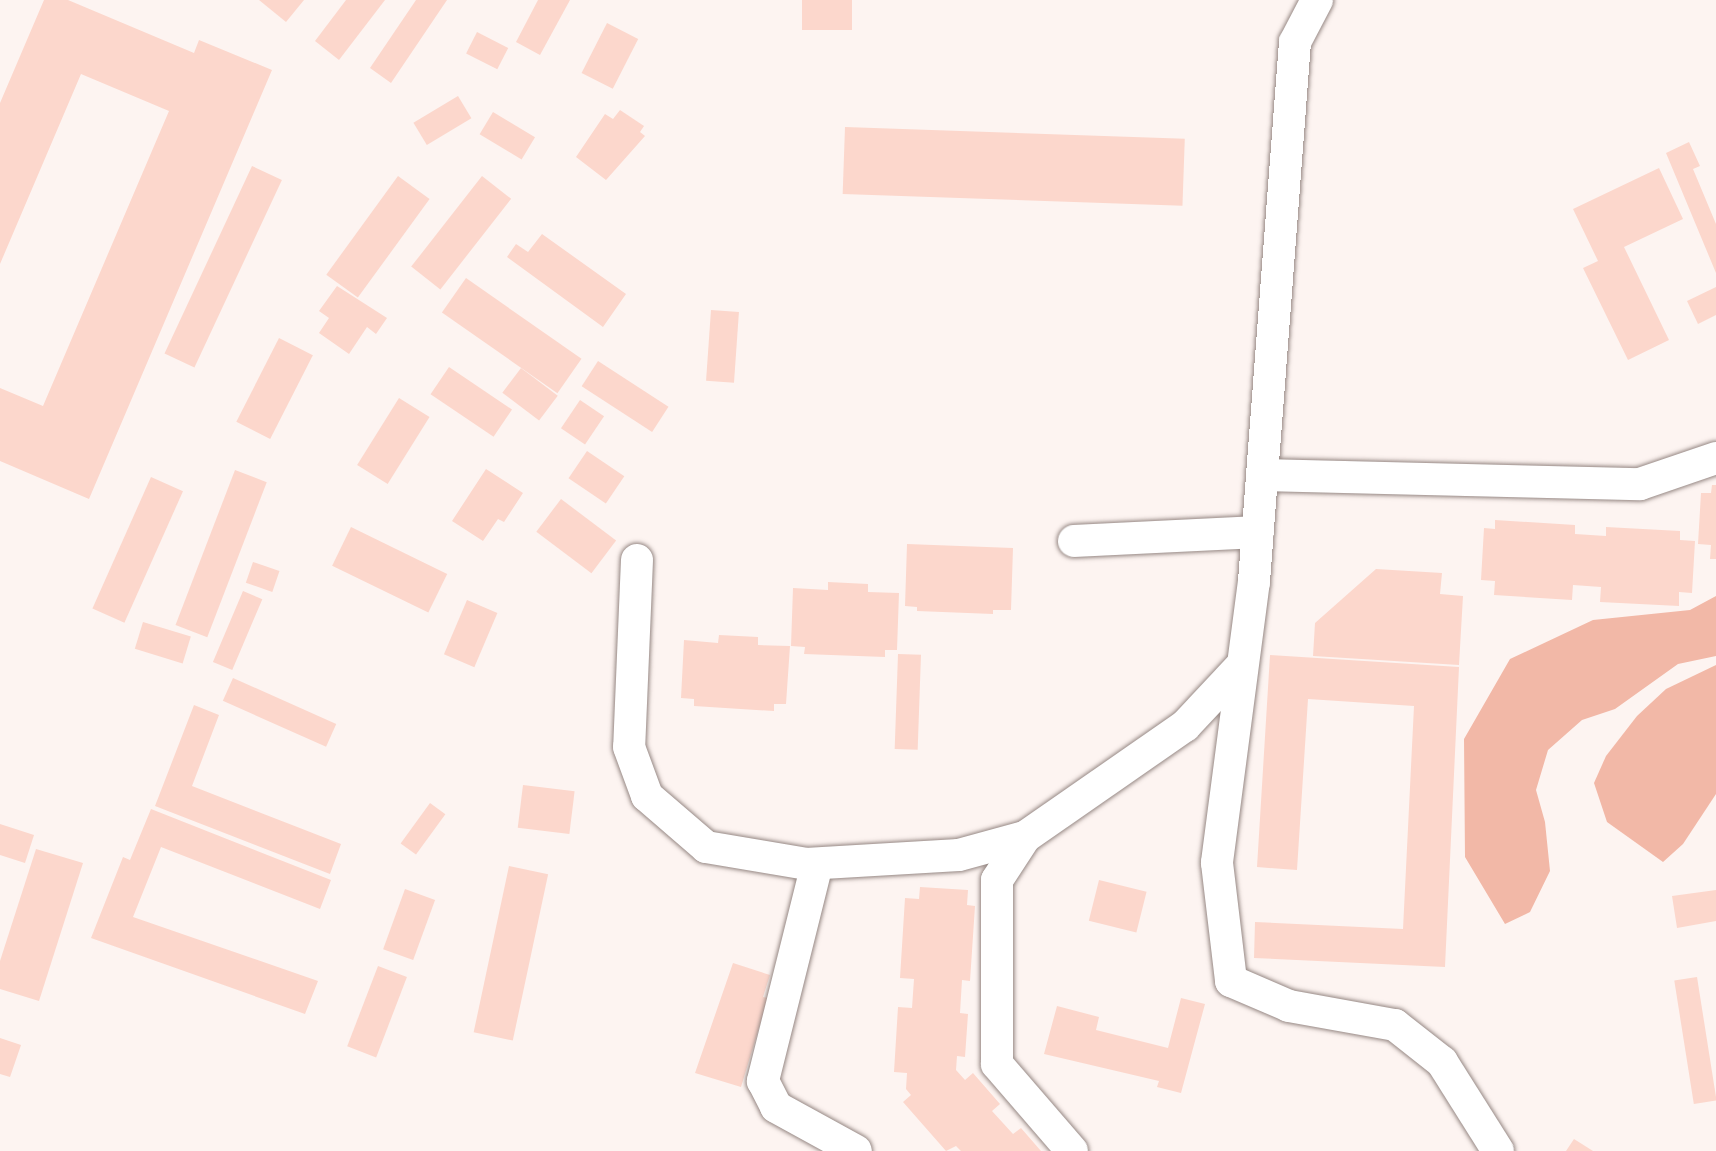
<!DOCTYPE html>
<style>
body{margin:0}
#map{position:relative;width:1716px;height:1151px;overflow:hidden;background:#fdf4f1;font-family:"Sofia Sans Condensed",sans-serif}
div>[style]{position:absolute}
.green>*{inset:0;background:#f2b8a7}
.building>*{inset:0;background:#fcd7cc;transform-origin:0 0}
.roads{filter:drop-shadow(0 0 2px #968884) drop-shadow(0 0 2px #968884)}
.minor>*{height:32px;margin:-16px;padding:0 16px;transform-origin:16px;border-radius:16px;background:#fff}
span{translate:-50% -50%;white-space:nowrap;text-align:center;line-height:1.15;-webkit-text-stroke:6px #fff;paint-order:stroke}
</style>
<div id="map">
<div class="green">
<i style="clip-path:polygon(1716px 596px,1716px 656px,1678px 664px,1615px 709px,1582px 720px,1548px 750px,1536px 790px,1545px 822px,1550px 871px,1530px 912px,1505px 924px,1465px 857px,1464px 739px,1510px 659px,1593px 620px,1690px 610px)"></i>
<i style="clip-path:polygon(1716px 665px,1716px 794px,1683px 844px,1663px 862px,1607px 822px,1594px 783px,1606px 756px,1637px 716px,1666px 689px)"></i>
</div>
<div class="building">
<i style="clip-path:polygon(44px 0,68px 0,194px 53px,199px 40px,272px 70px,89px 499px,0 461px,0 388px,43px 406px,169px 111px,81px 74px,0 264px,0 103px)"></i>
<i style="clip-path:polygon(259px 0,304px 0,286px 22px)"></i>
<i style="clip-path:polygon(346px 0,385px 0,339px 60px,315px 41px)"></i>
<i style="clip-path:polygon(416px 0,447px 0,391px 83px,370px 68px)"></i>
<i style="clip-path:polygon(538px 0,570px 0,540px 55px,516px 42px)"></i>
<i style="left:802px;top:0;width:50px;height:30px"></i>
<i style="left:607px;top:23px;width:35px;height:56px;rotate:27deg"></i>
<i style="left:477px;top:32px;width:35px;height:24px;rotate:27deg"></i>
<i style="left:458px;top:96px;width:26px;height:52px;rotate:59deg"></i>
<i style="clip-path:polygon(620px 110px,644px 126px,640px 132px,645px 136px,606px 180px,576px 157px,605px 114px,613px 119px)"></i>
<i style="left:493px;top:112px;width:49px;height:26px;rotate:31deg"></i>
<i style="left:845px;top:127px;width:340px;height:67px;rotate:2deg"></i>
<i style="clip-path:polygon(1689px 142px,1700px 166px,1693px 169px,1716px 224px,1716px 273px,1666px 153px)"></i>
<i style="left:252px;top:166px;width:33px;height:207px;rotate:25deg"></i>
<i style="clip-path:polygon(1659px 168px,1683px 219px,1624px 247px,1669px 340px,1628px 360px,1583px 268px,1598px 261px,1573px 209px)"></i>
<i style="left:398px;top:176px;width:39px;height:122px;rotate:36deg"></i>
<i style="left:482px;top:176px;width:37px;height:115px;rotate:38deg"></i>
<i style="clip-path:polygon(542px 234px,626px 294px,603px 327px,507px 257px,516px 244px,528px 252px)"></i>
<i style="left:466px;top:278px;width:141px;height:42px;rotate:35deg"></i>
<i style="clip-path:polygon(337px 286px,387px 318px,376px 334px,367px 327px,349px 354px,319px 333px,329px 318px,319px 311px)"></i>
<i style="clip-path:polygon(1716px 287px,1716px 315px,1698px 324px,1687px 301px)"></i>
<i style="left:711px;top:310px;width:28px;height:71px;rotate:4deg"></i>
<i style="left:279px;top:338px;width:38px;height:94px;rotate:27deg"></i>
<i style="left:598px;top:361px;width:84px;height:30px;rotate:33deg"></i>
<i style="left:449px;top:367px;width:76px;height:33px;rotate:34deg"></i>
<i style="left:521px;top:368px;width:46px;height:31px;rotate:37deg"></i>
<i style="left:399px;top:398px;width:36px;height:79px;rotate:32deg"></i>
<i style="left:580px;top:400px;width:29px;height:34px;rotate:34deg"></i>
<i style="left:587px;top:451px;width:45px;height:33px;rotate:34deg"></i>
<i style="clip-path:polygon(486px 469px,523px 493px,504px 522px,498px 519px,483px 541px,452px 521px)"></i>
<i style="left:235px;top:470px;width:34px;height:166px;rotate:21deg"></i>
<i style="left:151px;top:477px;width:35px;height:144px;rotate:24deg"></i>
<i style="clip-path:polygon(1712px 485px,1716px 485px,1716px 559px,1710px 559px,1711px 545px,1698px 544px,1701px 493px,1711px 493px)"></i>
<i style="left:561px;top:499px;width:69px;height:41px;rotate:37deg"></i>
<i style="clip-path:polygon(1495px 520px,1575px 525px,1575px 534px,1606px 536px,1606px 527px,1680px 531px,1680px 540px,1695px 541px,1692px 593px,1679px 592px,1679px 606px,1600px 602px,1601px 587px,1573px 585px,1572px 600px,1494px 595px,1495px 581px,1481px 580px,1484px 528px,1495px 529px)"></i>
<i style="left:351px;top:527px;width:107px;height:43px;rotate:26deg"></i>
<i style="clip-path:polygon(907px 544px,1013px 548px,1011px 610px,993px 610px,993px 614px,917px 611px,917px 607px,905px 606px)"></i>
<i style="left:253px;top:562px;width:28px;height:22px;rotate:19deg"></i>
<i style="clip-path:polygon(1376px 569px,1442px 573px,1440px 594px,1463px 596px,1459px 665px,1313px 656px,1315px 623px)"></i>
<i style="clip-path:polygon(828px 582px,868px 584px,868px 592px,899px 593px,897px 650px,885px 650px,885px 657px,804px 654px,805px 647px,791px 646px,793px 588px,828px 590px)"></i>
<i style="left:243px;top:591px;width:21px;height:77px;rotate:23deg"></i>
<i style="left:467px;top:600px;width:33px;height:59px;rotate:23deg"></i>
<i style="left:143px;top:622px;width:50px;height:28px;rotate:17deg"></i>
<i style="clip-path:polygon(719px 635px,758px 637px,758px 645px,790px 646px,786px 704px,774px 704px,774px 711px,694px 706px,694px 699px,681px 698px,684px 640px,718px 643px)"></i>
<i style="left:898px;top:654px;width:23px;height:95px;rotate:2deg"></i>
<i style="clip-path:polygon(1270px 655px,1459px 667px,1445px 967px,1254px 958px,1255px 922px,1403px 929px,1414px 706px,1308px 699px,1297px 870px,1257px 867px)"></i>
<i style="left:233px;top:678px;width:113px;height:25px;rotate:24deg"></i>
<i style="clip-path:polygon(194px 705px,219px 715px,192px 786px,341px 844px,330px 874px,155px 806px)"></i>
<i style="left:523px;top:785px;width:52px;height:43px;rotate:7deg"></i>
<i style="left:430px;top:803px;width:19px;height:50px;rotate:36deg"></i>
<i style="clip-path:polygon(151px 809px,331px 880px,320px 909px,161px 847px,133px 917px,318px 981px,305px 1014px,91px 938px,123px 857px,130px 860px)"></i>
<i style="clip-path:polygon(0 824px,34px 835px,25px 863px,0 855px)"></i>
<i style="clip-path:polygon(36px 849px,83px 863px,39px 1001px,0 989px,0 961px)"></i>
<i style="left:509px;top:866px;width:40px;height:170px;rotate:12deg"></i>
<i style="left:1099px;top:880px;width:49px;height:42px;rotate:14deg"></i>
<i style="clip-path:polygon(920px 887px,968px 890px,967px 905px,975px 906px,970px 981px,962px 980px,960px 1013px,968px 1014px,965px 1057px,957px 1056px,956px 1070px,965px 1080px,973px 1073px,1000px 1104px,992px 1111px,1013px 1134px,1021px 1128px,1041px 1151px,961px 1151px,956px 1146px,946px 1151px,903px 1102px,911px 1095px,906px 1089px,907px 1073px,894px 1072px,898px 1007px,912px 1008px,914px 979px,900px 978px,905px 898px,919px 899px)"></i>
<i style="left:405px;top:889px;width:32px;height:64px;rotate:20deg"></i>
<i style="clip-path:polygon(1716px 890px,1716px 921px,1677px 928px,1672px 896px)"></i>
<i style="clip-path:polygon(733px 963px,770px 975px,763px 997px,768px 998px,741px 1087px,695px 1073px)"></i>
<i style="left:378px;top:966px;width:31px;height:86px;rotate:21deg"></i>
<i style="left:1697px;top:977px;width:125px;height:23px;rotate:81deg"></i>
<i style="clip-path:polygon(1181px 998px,1205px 1004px,1181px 1093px,1157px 1087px,1159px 1081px,1044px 1054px,1057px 1006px,1099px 1017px,1096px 1030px,1168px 1048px)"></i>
<i style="clip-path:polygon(0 1038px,21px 1045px,10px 1077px,0 1074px)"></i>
<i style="clip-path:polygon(1574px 1139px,1593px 1151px,1566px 1151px)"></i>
</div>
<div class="roads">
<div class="minor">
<i style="left:1317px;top:0;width:47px;rotate:117.6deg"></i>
<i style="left:1295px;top:42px;width:541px;rotate:94.35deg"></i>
<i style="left:1254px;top:581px;width:284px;rotate:97.5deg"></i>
<i style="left:1217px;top:863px;width:119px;rotate:83.2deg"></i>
<i style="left:1231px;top:981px;width:63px;rotate:23.3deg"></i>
<i style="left:1289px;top:1006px;width:108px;rotate:10.2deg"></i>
<i style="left:1395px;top:1025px;width:60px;rotate:38.2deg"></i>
<i style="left:1442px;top:1062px;width:105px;rotate:57.8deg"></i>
<i style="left:1262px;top:475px;width:378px;rotate:1.4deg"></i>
<i style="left:1640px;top:484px;width:80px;rotate:-18.9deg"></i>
<i style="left:1074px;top:541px;width:184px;rotate:-2.8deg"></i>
<i style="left:637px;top:560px;width:187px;rotate:92.4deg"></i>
<i style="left:629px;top:747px;width:52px;rotate:69.8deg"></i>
<i style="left:647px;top:796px;width:78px;rotate:40.8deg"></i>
<i style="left:706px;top:847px;width:101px;rotate:9.6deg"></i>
<i style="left:806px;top:864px;width:153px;rotate:-3.4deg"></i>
<i style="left:959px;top:855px;width:68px;rotate:-15.3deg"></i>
<i style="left:817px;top:864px;width:224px;rotate:104deg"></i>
<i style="left:763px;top:1081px;width:29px;rotate:63deg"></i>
<i style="left:776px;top:1107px;width:91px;rotate:28.8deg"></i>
<i style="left:1072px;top:1151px;width:115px;rotate:-130.8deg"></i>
<i style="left:997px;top:1064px;width:184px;rotate:-90deg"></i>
<i style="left:997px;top:880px;width:51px;rotate:-56.9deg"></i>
<i style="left:1025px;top:837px;width:195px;rotate:-34.8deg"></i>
<i style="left:1185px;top:726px;width:83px;rotate:-46.9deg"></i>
</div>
</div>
</div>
